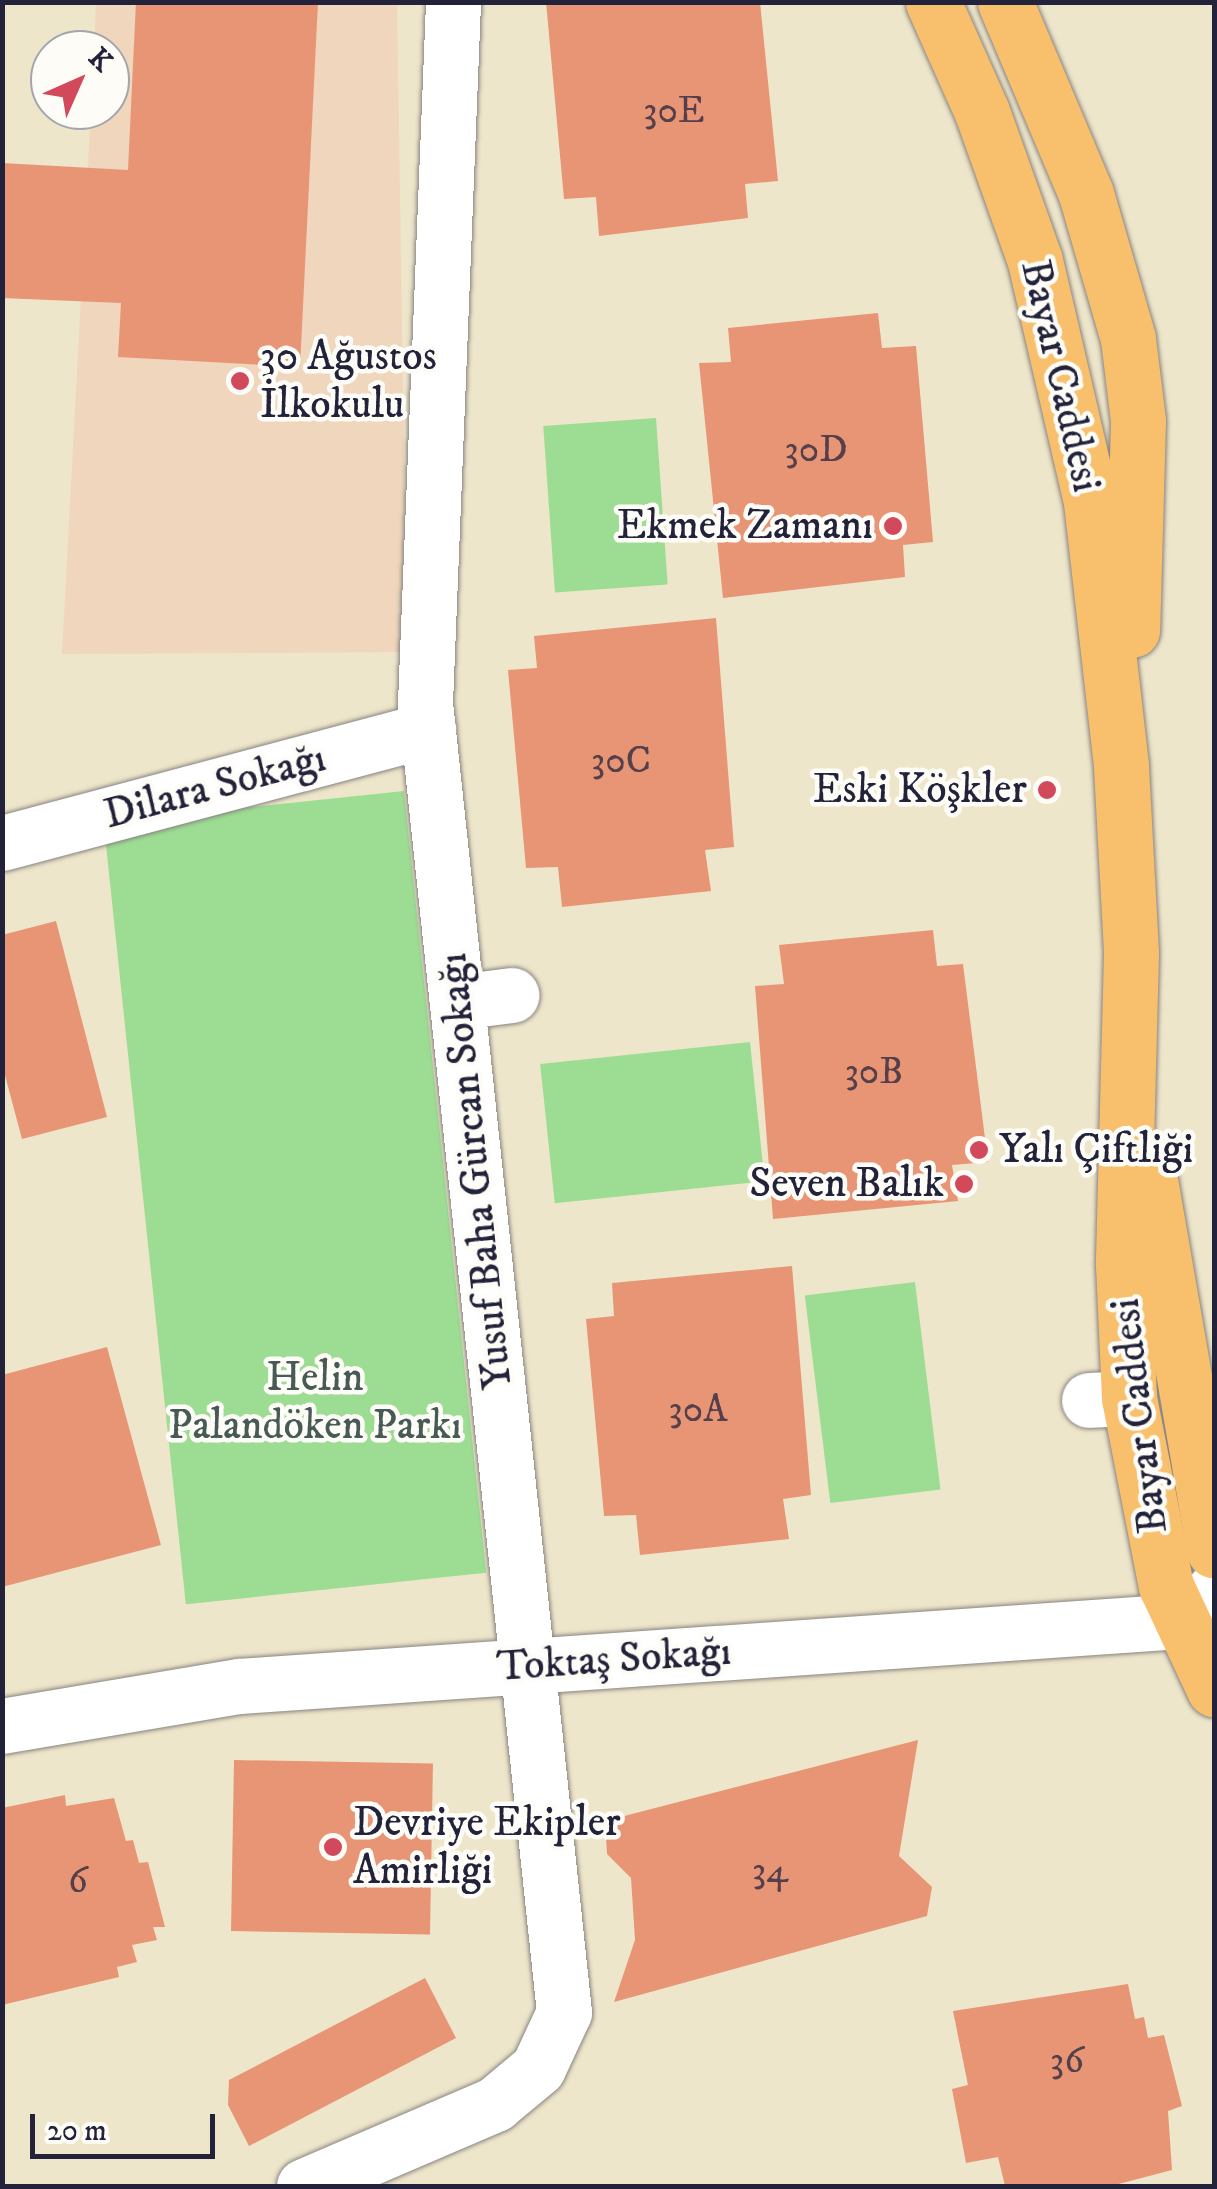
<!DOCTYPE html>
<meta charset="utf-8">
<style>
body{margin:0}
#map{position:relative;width:1217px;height:2189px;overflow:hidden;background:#eee6ca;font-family:"IM FELL DW Pica",serif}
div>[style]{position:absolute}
.built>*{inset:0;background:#efd6bc}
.green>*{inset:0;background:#9cdd93;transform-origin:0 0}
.building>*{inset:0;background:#e89576;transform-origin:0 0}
.roads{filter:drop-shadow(0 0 2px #888482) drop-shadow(0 0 2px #888482)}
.minor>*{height:55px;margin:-27.5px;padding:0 27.5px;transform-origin:27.5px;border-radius:27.5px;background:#fff}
.major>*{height:55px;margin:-27.5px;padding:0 27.5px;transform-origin:27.5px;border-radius:27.5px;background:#f8bf6c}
.dots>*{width:28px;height:28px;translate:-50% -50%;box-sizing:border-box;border:5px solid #fdfcf7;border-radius:50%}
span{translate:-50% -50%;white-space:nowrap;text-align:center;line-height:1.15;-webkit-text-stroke:9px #fdfcf7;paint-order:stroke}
.number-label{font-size:38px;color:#543f4a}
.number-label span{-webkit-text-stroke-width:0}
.poi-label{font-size:42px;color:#22223b}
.left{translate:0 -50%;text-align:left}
.right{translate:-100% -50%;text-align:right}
.street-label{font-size:42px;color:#22223b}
.park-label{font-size:42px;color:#475a55}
.frame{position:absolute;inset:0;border:5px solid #22223b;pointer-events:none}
.north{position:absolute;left:30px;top:30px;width:100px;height:100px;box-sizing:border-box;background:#fdfcf7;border:2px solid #a5a5ac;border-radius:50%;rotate:45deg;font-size:28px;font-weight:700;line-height:40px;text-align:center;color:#22223b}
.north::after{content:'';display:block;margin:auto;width:35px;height:45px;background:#d1495b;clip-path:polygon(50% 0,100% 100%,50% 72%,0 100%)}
.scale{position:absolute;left:30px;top:2114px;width:185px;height:45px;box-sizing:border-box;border:5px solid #22223b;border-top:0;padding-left:12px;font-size:30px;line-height:35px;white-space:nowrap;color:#22223b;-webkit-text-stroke:8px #fdfcf7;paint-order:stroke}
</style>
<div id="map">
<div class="built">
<i style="clip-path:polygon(96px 3px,397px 3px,407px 652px,62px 654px,91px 110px,110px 110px,110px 50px,94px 50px)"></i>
</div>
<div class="green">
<i style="left:656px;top:418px;width:167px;height:113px;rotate:86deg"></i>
<i style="left:404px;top:791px;width:786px;height:302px;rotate:84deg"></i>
<i style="left:750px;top:1042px;width:140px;height:211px;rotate:84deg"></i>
<i style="left:915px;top:1282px;width:209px;height:111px;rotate:83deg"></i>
</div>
<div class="building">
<i style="clip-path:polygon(136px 2px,318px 2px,300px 367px,118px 357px,121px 303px,2px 298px,2px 163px,128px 170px)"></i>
<i style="clip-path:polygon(546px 2px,760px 2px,778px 181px,745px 184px,748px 218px,599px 236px,596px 197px,564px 199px)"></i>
<i style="clip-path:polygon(878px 313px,882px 348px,916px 346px,933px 542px,903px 545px,905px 577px,723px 598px,699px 363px,731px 362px,728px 328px)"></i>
<i style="clip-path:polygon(716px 618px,734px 847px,705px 850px,711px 891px,562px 907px,558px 867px,526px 868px,508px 670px,537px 668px,534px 636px)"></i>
<i style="clip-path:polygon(56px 921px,107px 1117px,22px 1139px,2px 1064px,2px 935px)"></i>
<i style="clip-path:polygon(933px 930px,937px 966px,963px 964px,988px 1162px,952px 1165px,958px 1201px,773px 1219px,755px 986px,784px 984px,779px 945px)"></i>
<i style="clip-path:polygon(792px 1266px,811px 1495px,783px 1499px,789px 1539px,640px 1555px,636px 1515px,604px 1516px,586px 1319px,614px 1316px,612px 1283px)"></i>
<i style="clip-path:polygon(107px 1347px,161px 1545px,2px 1587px,2px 1375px)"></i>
<i style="clip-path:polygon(918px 1740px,899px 1856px,932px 1887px,927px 1916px,614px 2002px,635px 1940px,631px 1878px,607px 1854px,605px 1821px)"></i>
<i style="left:234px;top:1760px;width:199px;height:171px;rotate:1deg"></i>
<i style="clip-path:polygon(65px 1795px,66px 1806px,114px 1798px,126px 1841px,133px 1840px,139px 1863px,148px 1862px,165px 1927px,153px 1927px,157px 1940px,132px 1945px,137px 1962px,117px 1967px,119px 1977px,2px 2005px,2px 1808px)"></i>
<i style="clip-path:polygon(425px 1978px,456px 2038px,249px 2146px,228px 2105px,229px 2080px)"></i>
<i style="clip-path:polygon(1128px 1984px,1135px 2019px,1144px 2017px,1148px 2038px,1164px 2035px,1182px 2106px,1168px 2111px,1172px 2170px,1111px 2186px,1005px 2186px,998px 2157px,966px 2163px,952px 2089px,968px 2085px,953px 2011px)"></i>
</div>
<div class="roads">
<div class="minor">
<i style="left:2px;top:843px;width:441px;rotate:-14.9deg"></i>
<i style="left:457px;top:1002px;width:55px;rotate:-7.3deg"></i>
<i style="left:1089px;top:1400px;width:40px;rotate:-2.9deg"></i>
<i style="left:2px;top:1726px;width:240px;rotate:-9.6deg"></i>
<i style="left:239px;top:1686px;width:943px;rotate:-3.95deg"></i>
<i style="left:1180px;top:1621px;width:18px;rotate:-22deg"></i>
<i style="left:1197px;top:1614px;width:29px;rotate:-55deg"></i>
<i style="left:304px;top:2186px;width:208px;rotate:-23.2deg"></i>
<i style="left:495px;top:2104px;width:56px;rotate:-39.9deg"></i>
<i style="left:538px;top:2068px;width:62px;rotate:-65.1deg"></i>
<i style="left:564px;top:2012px;width:1316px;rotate:-96.06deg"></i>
<i style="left:425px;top:703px;width:702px;rotate:-87.71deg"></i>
</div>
<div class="major">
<i style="left:933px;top:2px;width:120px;rotate:66deg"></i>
<i style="left:982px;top:112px;width:158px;rotate:70.4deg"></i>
<i style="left:1035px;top:261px;width:247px;rotate:76.9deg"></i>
<i style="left:1091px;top:502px;width:267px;rotate:83.5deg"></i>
<i style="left:1121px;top:767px;width:186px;rotate:86.9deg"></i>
<i style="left:1131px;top:953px;width:312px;rotate:91.5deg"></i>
<i style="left:1123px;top:1265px;width:133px;rotate:87.4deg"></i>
<i style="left:1129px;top:1398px;width:192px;rotate:78.9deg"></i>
<i style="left:1166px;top:1586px;width:114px;rotate:65deg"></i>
<i style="left:1005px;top:2px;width:208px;rotate:67.1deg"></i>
<i style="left:1086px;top:194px;width:151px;rotate:73.8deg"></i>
<i style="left:1128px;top:339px;width:83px;rotate:83deg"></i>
<i style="left:1138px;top:421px;width:209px;rotate:91.6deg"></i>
<i style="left:1150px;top:1180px;width:376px;rotate:80.2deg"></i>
</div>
</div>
<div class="dots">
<i style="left:240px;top:381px;background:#d1495b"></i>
<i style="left:893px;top:526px;background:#d1495b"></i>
<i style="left:1047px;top:790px;background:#d1495b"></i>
<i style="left:979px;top:1150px;background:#d1495b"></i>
<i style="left:964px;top:1184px;background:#d1495b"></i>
<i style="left:333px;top:1847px;background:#d1495b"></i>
</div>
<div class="number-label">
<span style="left:674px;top:112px">30E</span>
<span style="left:816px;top:451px">30D</span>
<span style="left:621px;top:762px">30C</span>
<span style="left:874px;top:1073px">30B</span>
<span style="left:698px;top:1411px">30A</span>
<span style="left:770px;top:1872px">34</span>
<span style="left:78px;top:1882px">6</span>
<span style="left:1067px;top:2062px">36</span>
</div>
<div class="poi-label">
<span class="left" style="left:260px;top:381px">30 Ağustos<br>İlkokulu</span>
<span class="right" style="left:873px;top:526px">Ekmek Zamanı</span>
<span class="right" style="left:1027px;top:790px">Eski Köşkler</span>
<span class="left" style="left:999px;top:1150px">Yalı Çiftliği</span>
<span class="right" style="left:944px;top:1184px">Seven Balık</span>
<span class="left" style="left:353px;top:1847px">Devriye Ekipler<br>Amirliği</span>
</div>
<div class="street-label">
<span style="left:1060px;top:376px;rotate:77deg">Bayar Caddesi</span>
<span style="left:215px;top:787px;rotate:-15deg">Dilara Sokağı</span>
<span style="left:476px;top:1171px;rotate:-96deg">Yusuf Baha Gürcan Sokağı</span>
<span style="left:1140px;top:1416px;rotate:-97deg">Bayar Caddesi</span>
<span style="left:614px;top:1660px;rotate:-4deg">Toktaş Sokağı</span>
</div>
<div class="park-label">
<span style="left:315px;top:1402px">Helin<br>Palandöken Parkı</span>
</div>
<div class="frame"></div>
<div class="north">K</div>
<div class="scale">20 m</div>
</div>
